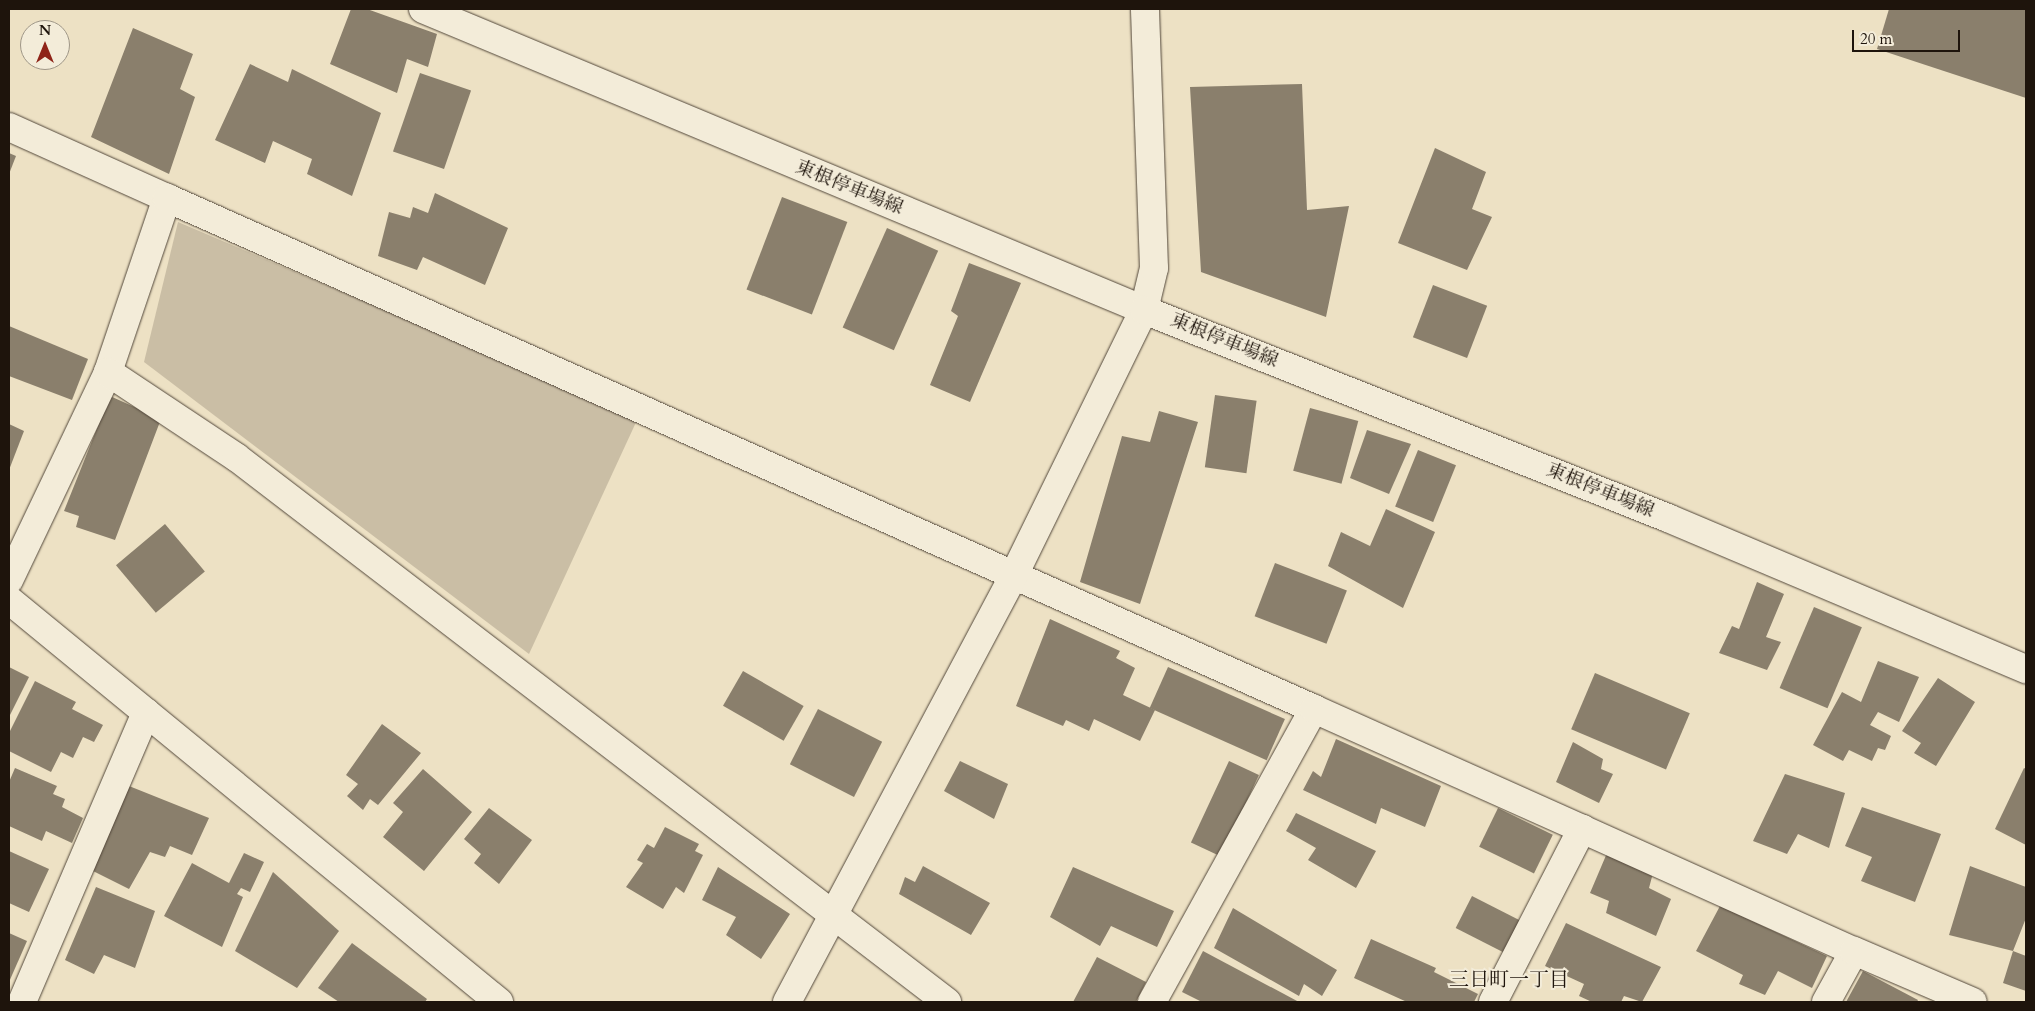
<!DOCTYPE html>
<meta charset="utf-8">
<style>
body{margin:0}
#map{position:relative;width:2035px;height:1011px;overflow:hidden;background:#ede1c4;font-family:Cardo,"Noto Serif JP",serif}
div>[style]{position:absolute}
.green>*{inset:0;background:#cabea5}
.building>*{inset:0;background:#8a7f6c;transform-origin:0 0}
.roads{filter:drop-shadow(0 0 1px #52473a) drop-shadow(0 0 1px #52473a)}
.minor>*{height:28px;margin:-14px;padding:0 14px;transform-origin:14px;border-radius:14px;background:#f3ecd9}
.tertiary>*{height:28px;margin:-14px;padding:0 14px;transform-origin:14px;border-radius:14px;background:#f3ecd9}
.secondary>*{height:28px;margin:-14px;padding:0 14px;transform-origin:14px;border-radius:14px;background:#f3ecd9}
span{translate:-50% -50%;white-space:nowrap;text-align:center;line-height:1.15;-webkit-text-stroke:4px #f3ecd9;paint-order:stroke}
.street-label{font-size:19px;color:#1e140c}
.neighbourhood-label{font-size:20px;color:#1e140c}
.frame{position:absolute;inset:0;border:10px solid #1e140c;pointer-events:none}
.north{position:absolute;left:20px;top:20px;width:50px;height:50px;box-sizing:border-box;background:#f3ecd9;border:1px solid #9e9687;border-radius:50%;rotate:0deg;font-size:14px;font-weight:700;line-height:20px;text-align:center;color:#1e140c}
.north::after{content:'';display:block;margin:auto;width:18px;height:22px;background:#8f2418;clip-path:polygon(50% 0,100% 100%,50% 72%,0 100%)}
.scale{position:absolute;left:1852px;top:30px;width:108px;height:22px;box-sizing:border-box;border:2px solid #1e140c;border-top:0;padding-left:6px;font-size:15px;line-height:18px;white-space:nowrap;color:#1e140c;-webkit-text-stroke:4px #f3ecd9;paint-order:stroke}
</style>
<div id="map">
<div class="green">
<i style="clip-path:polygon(178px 222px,638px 418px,529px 654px,144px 362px)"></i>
</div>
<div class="building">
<i style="clip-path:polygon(351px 9px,367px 9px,437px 34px,428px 67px,407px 59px,397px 93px,330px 64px)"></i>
<i style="clip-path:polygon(1889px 9px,2026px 9px,2026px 98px,1877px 49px)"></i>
<i style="clip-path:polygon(133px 28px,193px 54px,180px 89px,195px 97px,169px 174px,91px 137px)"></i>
<i style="clip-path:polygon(250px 64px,288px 82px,292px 69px,381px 113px,352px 196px,307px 174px,312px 159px,273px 141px,265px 163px,215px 140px)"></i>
<i style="left:420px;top:73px;width:54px;height:83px;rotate:19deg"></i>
<i style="clip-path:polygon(1302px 84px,1307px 210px,1349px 206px,1326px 317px,1201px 272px,1190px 87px)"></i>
<i style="clip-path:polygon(1435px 148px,1486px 172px,1472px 209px,1492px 217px,1467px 270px,1398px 243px)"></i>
<i style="clip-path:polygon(9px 153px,16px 156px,9px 174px)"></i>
<i style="clip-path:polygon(435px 193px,508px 228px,485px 285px,423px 257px,417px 270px,378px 256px,389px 212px,410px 218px,413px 207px,428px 213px)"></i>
<i style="left:782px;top:197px;width:70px;height:99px;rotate:21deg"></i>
<i style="left:887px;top:228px;width:56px;height:109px;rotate:24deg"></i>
<i style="clip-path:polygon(969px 263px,1021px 283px,970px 402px,930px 385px,958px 316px,951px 311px)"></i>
<i style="left:1433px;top:285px;width:58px;height:56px;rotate:21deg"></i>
<i style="clip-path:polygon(9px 326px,88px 359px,72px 400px,9px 376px)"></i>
<i style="left:1215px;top:395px;width:42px;height:73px;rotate:8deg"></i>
<i style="clip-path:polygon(110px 396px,161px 419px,115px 540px,76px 527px,79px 516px,64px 511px)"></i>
<i style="left:1310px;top:408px;width:50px;height:65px;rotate:15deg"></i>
<i style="clip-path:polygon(1159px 411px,1198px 422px,1140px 604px,1080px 582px,1122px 436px,1150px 442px)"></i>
<i style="clip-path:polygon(9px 424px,24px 431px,9px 470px)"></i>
<i style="clip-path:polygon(1367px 430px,1411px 444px,1389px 494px,1350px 478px)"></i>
<i style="left:1418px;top:450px;width:41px;height:61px;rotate:22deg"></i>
<i style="clip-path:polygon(1386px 509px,1435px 532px,1403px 608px,1328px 566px,1341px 532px,1370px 546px)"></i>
<i style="left:165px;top:524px;width:62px;height:64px;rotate:50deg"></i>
<i style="left:1275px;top:563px;width:77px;height:57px;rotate:21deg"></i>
<i style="clip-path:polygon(1757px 582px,1784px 594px,1766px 637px,1781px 642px,1767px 670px,1719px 653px,1732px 626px,1739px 629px)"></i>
<i style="left:1814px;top:607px;width:52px;height:88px;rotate:23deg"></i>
<i style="clip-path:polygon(1050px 619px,1120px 651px,1116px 658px,1135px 668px,1123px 695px,1155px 710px,1140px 741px,1094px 719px,1089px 731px,1066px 720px,1063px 726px,1016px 706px)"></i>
<i style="clip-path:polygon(1878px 661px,1919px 677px,1899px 722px,1878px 712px,1870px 725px,1891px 736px,1885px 750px,1878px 748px,1872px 761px,1849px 750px,1843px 761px,1813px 745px,1842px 692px,1861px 702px)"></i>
<i style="clip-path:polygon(9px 667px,29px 677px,9px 717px)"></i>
<i style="left:1168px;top:667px;width:128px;height:45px;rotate:24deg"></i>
<i style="left:743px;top:671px;width:70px;height:40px;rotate:30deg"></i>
<i style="left:1595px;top:673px;width:103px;height:61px;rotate:23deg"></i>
<i style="clip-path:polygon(1938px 678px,1975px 702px,1936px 766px,1914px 753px,1921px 743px,1902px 731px)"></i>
<i style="clip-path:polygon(35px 681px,76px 702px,72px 709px,103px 725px,94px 742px,83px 737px,73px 758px,61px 752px,51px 772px,9px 751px,9px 733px)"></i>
<i style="left:818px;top:709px;width:72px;height:62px;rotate:27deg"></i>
<i style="clip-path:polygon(382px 724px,421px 753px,378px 805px,370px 799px,363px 810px,347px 796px,358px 784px,346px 775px)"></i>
<i style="clip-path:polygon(1336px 739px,1441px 786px,1425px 827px,1381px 808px,1376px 824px,1303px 790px,1313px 771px,1321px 777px)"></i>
<i style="clip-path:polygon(1573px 742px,1603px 759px,1601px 769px,1613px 774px,1599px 803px,1556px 782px)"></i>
<i style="clip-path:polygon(960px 761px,1008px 784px,994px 819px,944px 791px)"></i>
<i style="left:1229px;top:761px;width:33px;height:90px;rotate:25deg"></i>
<i style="clip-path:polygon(15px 768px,57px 786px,53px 794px,65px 799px,62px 807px,83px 818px,72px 843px,46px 831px,42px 841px,9px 826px,9px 782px)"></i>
<i style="clip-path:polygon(2024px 768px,2026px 769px,2026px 845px,1995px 829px)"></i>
<i style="clip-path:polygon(423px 769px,472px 812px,424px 871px,383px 837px,403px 812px,393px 803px)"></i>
<i style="clip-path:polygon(1785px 774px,1845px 793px,1829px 848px,1798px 834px,1787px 854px,1753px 841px)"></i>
<i style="clip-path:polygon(129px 786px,209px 818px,192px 855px,170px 846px,165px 857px,150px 852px,129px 889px,91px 870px)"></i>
<i style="clip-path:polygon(1862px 807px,1941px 834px,1915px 902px,1861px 881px,1872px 857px,1845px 846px)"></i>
<i style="clip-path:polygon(489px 808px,532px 840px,499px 884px,474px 863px,481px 854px,464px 839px)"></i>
<i style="left:1498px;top:808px;width:61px;height:43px;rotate:26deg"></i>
<i style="clip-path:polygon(1296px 813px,1376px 851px,1356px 888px,1308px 860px,1316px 848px,1286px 831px)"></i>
<i style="clip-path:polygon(665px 827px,699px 844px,695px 851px,703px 855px,684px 893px,676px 887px,663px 909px,626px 887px,643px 863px,637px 860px,647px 844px,654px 848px)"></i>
<i style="clip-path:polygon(9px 851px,49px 869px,29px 912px,9px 903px)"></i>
<i style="clip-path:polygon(244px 853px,264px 862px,250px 892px,241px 888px,237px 894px,243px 897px,222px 947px,164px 916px,192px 863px,229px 883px)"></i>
<i style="clip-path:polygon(1607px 853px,1653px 873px,1649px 888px,1671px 899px,1656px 936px,1606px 913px,1609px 901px,1590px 893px)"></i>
<i style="clip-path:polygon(923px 866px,990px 903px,971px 935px,899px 894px,905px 877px,915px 882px)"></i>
<i style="clip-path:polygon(1970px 866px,2026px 887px,2026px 918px,2013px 951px,2026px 956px,2026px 991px,2003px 983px,2013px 951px,1949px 935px)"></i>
<i style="clip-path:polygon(718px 867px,790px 914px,761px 959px,726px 935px,736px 917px,702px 900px)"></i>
<i style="clip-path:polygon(1073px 867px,1174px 911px,1157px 947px,1111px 926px,1100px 946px,1050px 917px)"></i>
<i style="clip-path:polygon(273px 872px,339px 931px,297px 988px,235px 951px)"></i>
<i style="clip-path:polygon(96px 887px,155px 911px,135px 968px,104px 955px,94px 974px,65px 960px)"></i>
<i style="left:1472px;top:896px;width:54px;height:36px;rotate:27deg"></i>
<i style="clip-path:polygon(1720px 906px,1827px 956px,1812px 988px,1778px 971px,1765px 995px,1739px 984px,1743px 975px,1696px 951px)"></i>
<i style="clip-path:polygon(1233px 908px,1337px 970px,1322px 996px,1304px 984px,1299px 996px,1214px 948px)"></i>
<i style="clip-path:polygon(1566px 923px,1661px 967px,1642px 1002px,1624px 996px,1621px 1002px,1592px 1002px,1579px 996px,1584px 984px,1545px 966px)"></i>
<i style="clip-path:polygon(9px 933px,27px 941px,9px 982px)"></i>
<i style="clip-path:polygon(1371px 939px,1436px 968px,1434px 972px,1478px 994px,1474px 1002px,1407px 1002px,1354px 978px)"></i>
<i style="clip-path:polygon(352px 943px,427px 999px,425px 1002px,339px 1002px,318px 988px)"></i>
<i style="clip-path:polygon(1203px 951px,1299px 1002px,1202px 1002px,1182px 992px)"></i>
<i style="clip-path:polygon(1097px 957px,1146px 982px,1136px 1002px,1073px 1002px)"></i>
<i style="clip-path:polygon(1863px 971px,1918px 1000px,1917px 1002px,1846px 1002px)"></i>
</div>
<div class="roads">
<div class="minor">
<i style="left:9px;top:127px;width:173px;rotate:24.2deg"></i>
<i style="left:108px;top:372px;width:184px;rotate:-71.3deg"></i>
<i style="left:167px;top:198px;width:1256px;rotate:24.01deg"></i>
<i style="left:9px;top:580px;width:230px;rotate:-64.5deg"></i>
<i style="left:108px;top:372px;width:154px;rotate:33.6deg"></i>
<i style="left:236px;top:457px;width:896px;rotate:37.47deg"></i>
<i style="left:22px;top:1002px;width:315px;rotate:-66.8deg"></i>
<i style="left:1152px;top:1002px;width:335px;rotate:-61.1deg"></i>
<i style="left:1314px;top:709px;width:294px;rotate:24.1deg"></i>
<i style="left:1493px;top:1002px;width:195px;rotate:-62.8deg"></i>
<i style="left:1582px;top:829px;width:298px;rotate:24.2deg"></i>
<i style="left:1826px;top:1002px;width:58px;rotate:-61.2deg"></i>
<i style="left:1854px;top:951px;width:129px;rotate:23.2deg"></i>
</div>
<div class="tertiary">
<i style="left:9px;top:600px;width:634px;rotate:39.37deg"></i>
<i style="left:787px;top:1002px;width:481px;rotate:-62deg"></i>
<i style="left:1013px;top:577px;width:297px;rotate:-63.9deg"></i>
<i style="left:1144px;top:310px;width:43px;rotate:-76.6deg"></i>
<i style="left:1154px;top:268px;width:259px;rotate:-92deg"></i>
</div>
<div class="secondary">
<i style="left:423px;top:9px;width:781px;rotate:22.66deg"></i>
<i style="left:1144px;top:310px;width:564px;rotate:21.65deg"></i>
<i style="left:1668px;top:518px;width:389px;rotate:22.9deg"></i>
</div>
</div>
<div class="street-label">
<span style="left:849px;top:188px;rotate:22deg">東根停車場線</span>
<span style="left:1224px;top:341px;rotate:22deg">東根停車場線</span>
<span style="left:1600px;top:491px;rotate:22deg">東根停車場線</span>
</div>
<div class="neighbourhood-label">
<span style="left:1509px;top:979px">三日町一丁目</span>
</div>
<div class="frame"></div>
<div class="north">N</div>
<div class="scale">20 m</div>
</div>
